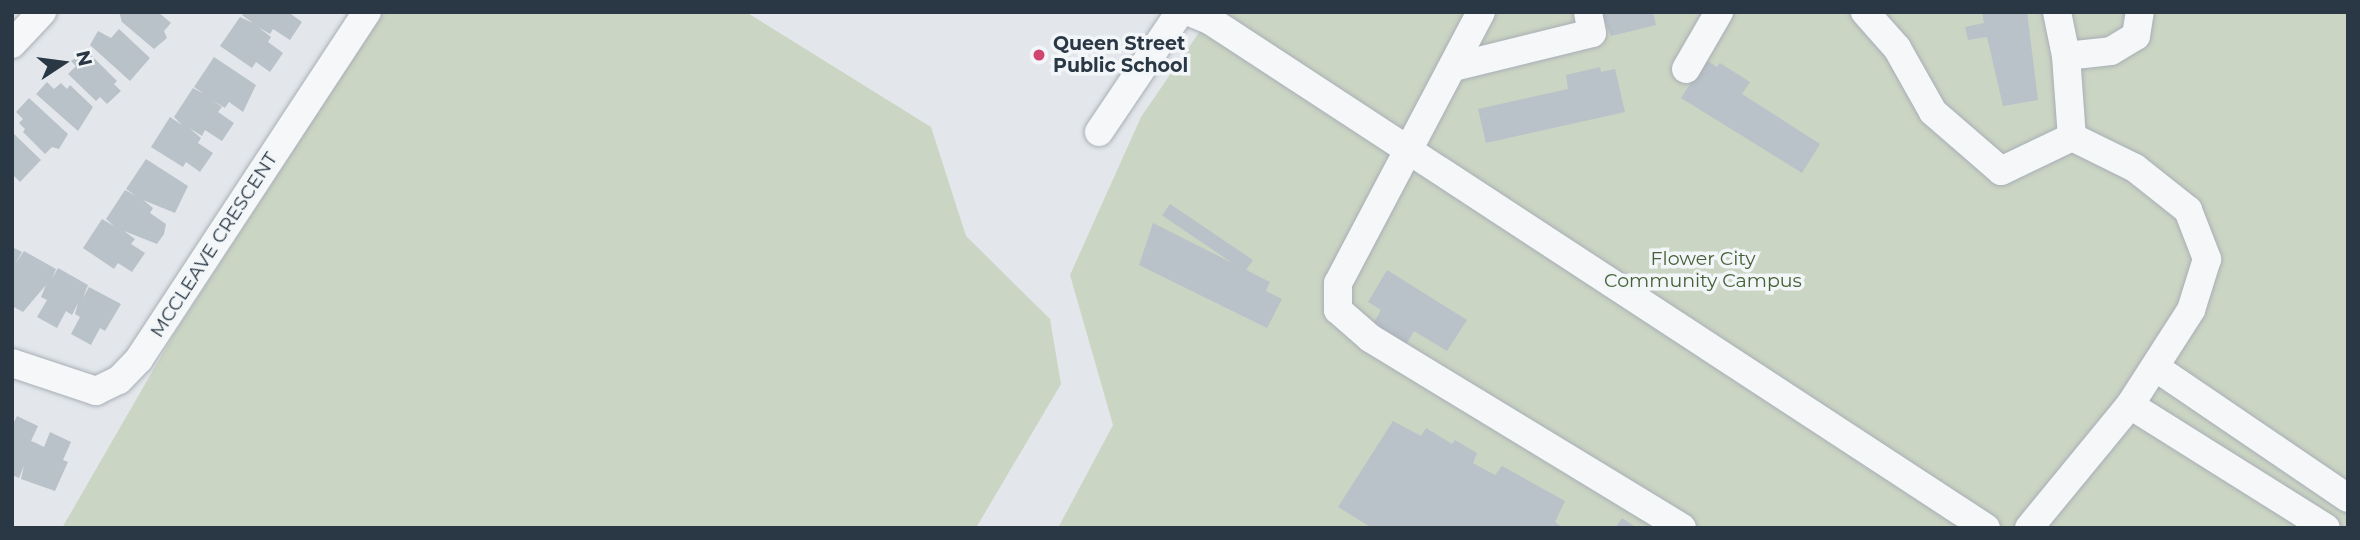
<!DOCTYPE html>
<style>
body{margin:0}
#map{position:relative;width:2360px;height:540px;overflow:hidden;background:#e3e7eb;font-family:Montserrat,sans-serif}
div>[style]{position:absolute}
.green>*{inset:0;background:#cbd5c3}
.building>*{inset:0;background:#b9c1c9;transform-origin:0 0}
.roads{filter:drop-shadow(0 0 2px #a8afb6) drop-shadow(0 0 2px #a8afb6)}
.minor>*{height:28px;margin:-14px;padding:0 14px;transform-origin:14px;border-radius:14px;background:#f6f7f9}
.dots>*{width:19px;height:19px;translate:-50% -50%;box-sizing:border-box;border:4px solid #f2f6f8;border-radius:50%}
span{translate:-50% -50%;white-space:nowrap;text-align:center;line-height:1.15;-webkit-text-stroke:7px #f2f6f8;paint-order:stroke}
.poi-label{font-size:19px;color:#2a3744;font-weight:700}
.left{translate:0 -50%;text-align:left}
.street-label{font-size:19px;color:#2a3744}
.park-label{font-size:19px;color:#456036}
.frame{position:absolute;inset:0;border:14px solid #2a3744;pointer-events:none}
.north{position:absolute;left:28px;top:28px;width:70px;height:70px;-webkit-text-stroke:5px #f2f6f8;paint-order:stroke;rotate:77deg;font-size:19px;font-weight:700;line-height:28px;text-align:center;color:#2a3744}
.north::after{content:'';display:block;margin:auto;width:24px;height:32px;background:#2a3744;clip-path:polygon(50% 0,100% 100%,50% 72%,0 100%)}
</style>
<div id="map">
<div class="green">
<i style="clip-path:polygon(383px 12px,746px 12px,931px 127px,966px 236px,1050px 319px,1061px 384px,976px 528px,62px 528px,174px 334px)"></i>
<i style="clip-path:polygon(1213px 12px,2348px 12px,2348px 528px,1058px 528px,1113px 425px,1070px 275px,1141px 117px)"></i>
</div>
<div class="building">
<i style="clip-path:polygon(119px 12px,158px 12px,171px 23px,164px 31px,167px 38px,154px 49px,122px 22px)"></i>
<i style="clip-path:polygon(244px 12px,288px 12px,302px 22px,290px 40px,273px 29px,270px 34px,258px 27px,271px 37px,268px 42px,283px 53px,270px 72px,256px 62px,252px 68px,220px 46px,240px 17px,253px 23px,242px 15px)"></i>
<i style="clip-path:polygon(1601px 12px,1653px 12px,1656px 25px,1611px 36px)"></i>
<i style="clip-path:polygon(1982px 12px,2027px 12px,2038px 100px,2003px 106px,1987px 37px,1968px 40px,1965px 27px,1984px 23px)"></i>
<i style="clip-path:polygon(119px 29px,150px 58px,130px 81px,90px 45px,98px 31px,111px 38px)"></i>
<i style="clip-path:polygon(87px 51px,117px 81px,114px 84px,121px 91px,107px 104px,100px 97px,96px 101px,68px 74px,76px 66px,71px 61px)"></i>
<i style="clip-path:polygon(214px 57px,256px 85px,243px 112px,229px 102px,225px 108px,212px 100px,222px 107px,218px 112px,234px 123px,222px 141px,205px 130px,202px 136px,189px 128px,201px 138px,198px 143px,213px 153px,200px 172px,186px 162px,183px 167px,151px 147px,170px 117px,182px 125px,174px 117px,193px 88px,204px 94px,194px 87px)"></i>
<i style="clip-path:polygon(1706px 60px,1717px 67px,1720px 63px,1750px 82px,1742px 94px,1820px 144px,1802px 173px,1681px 98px)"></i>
<i style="clip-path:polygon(1600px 67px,1601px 72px,1615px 69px,1625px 112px,1486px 143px,1478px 109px,1568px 89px,1566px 75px)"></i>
<i style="clip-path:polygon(47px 82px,54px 89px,61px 83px,67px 89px,70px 85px,93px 107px,78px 131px,36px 94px)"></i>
<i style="clip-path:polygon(29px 98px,68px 134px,59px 149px,52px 147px,45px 154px,23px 132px,25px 129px,19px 123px,23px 119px,16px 112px)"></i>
<i style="clip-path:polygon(12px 132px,41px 160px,20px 182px,12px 174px)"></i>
<i style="clip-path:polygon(146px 159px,188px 186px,175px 213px,143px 200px,153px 208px,150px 213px,166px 224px,164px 234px,157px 244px,124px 231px,135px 239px,131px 244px,145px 253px,132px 272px,118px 263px,114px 269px,83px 248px,102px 219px,114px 226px,106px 219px,125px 190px,136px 196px,126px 189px)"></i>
<i style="left:1170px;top:204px;width:100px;height:14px;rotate:34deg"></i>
<i style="clip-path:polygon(1153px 223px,1270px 282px,1266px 291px,1282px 299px,1267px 328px,1139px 265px)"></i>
<i style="clip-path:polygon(12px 247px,22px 252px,15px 264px,24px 251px,56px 269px,52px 279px,58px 268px,88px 285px,83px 298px,89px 287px,121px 304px,105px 331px,100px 328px,91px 345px,71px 334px,80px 317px,75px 314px,78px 303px,72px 315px,66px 311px,57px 328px,37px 317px,47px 300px,41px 297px,46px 285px,23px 312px,12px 306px)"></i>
<i style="clip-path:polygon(1387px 270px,1467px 320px,1447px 351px,1414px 331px,1406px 345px,1373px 324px,1381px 310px,1368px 302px)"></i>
<i style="clip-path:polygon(17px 416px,38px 426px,31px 441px,36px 443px,44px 447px,50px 432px,71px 442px,63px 460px,68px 462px,55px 491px,21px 479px,24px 466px,19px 478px,12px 475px,12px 426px)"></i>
<i style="clip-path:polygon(1393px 421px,1421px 436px,1426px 428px,1452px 444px,1455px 440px,1477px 453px,1473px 463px,1495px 475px,1502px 466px,1565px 501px,1555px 522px,1563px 528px,1372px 528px,1338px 507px)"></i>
<i style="clip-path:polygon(1622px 518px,1637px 528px,1615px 528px)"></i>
</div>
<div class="roads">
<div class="minor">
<i style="left:1190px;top:12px;width:23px;rotate:23deg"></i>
<i style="left:1211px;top:21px;width:926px;rotate:33.19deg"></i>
<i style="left:1481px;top:12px;width:306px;rotate:117.8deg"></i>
<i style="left:1338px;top:283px;width:27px;rotate:90deg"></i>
<i style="left:1338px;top:310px;width:43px;rotate:41.2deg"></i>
<i style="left:1370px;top:338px;width:365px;rotate:31.3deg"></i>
<i style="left:1865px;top:12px;width:48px;rotate:48.4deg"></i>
<i style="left:1897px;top:48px;width:73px;rotate:60.6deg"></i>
<i style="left:1933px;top:112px;width:90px;rotate:40.9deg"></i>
<i style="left:2001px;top:171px;width:79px;rotate:-25.6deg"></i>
<i style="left:2072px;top:137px;width:70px;rotate:26.2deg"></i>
<i style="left:2135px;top:168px;width:68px;rotate:38.4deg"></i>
<i style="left:2188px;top:210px;width:53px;rotate:68.8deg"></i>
<i style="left:2207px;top:259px;width:53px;rotate:107.4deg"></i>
<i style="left:2191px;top:310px;width:113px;rotate:122.7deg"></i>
<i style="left:2130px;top:405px;width:159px;rotate:129.4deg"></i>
<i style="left:2057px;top:12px;width:45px;rotate:78.4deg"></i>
<i style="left:2066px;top:56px;width:81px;rotate:85.8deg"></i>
<i style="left:12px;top:44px;width:44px;rotate:-46.8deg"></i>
<i style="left:2066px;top:56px;width:45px;rotate:-6.3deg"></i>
<i style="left:2111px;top:51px;width:29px;rotate:-31deg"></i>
<i style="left:2136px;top:36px;width:24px;rotate:-81deg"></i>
<i style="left:1454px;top:67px;width:142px;rotate:-13.8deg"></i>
<i style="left:1592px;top:33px;width:21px;rotate:-101deg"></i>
<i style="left:1686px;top:69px;width:66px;rotate:-59.9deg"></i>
<i style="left:1099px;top:132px;width:145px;rotate:-56deg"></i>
<i style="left:12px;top:363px;width:89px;rotate:18.4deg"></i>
<i style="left:96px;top:391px;width:25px;rotate:-26deg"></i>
<i style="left:119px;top:380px;width:29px;rotate:-46deg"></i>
<i style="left:139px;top:359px;width:415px;rotate:-56.7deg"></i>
<i style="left:2155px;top:367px;width:233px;rotate:34.2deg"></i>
<i style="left:2130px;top:405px;width:231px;rotate:32.1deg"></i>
</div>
</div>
<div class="dots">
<i style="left:1039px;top:55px;background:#d34571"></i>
</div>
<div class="poi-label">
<span class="left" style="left:1053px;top:55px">Queen Street<br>Public School</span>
</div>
<div class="street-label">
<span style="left:214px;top:245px;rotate:-57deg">MCCLEAVE CRESCENT</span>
</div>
<div class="park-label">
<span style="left:1703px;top:270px">Flower City<br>Community Campus</span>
</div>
<div class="frame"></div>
<div class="north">N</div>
</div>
